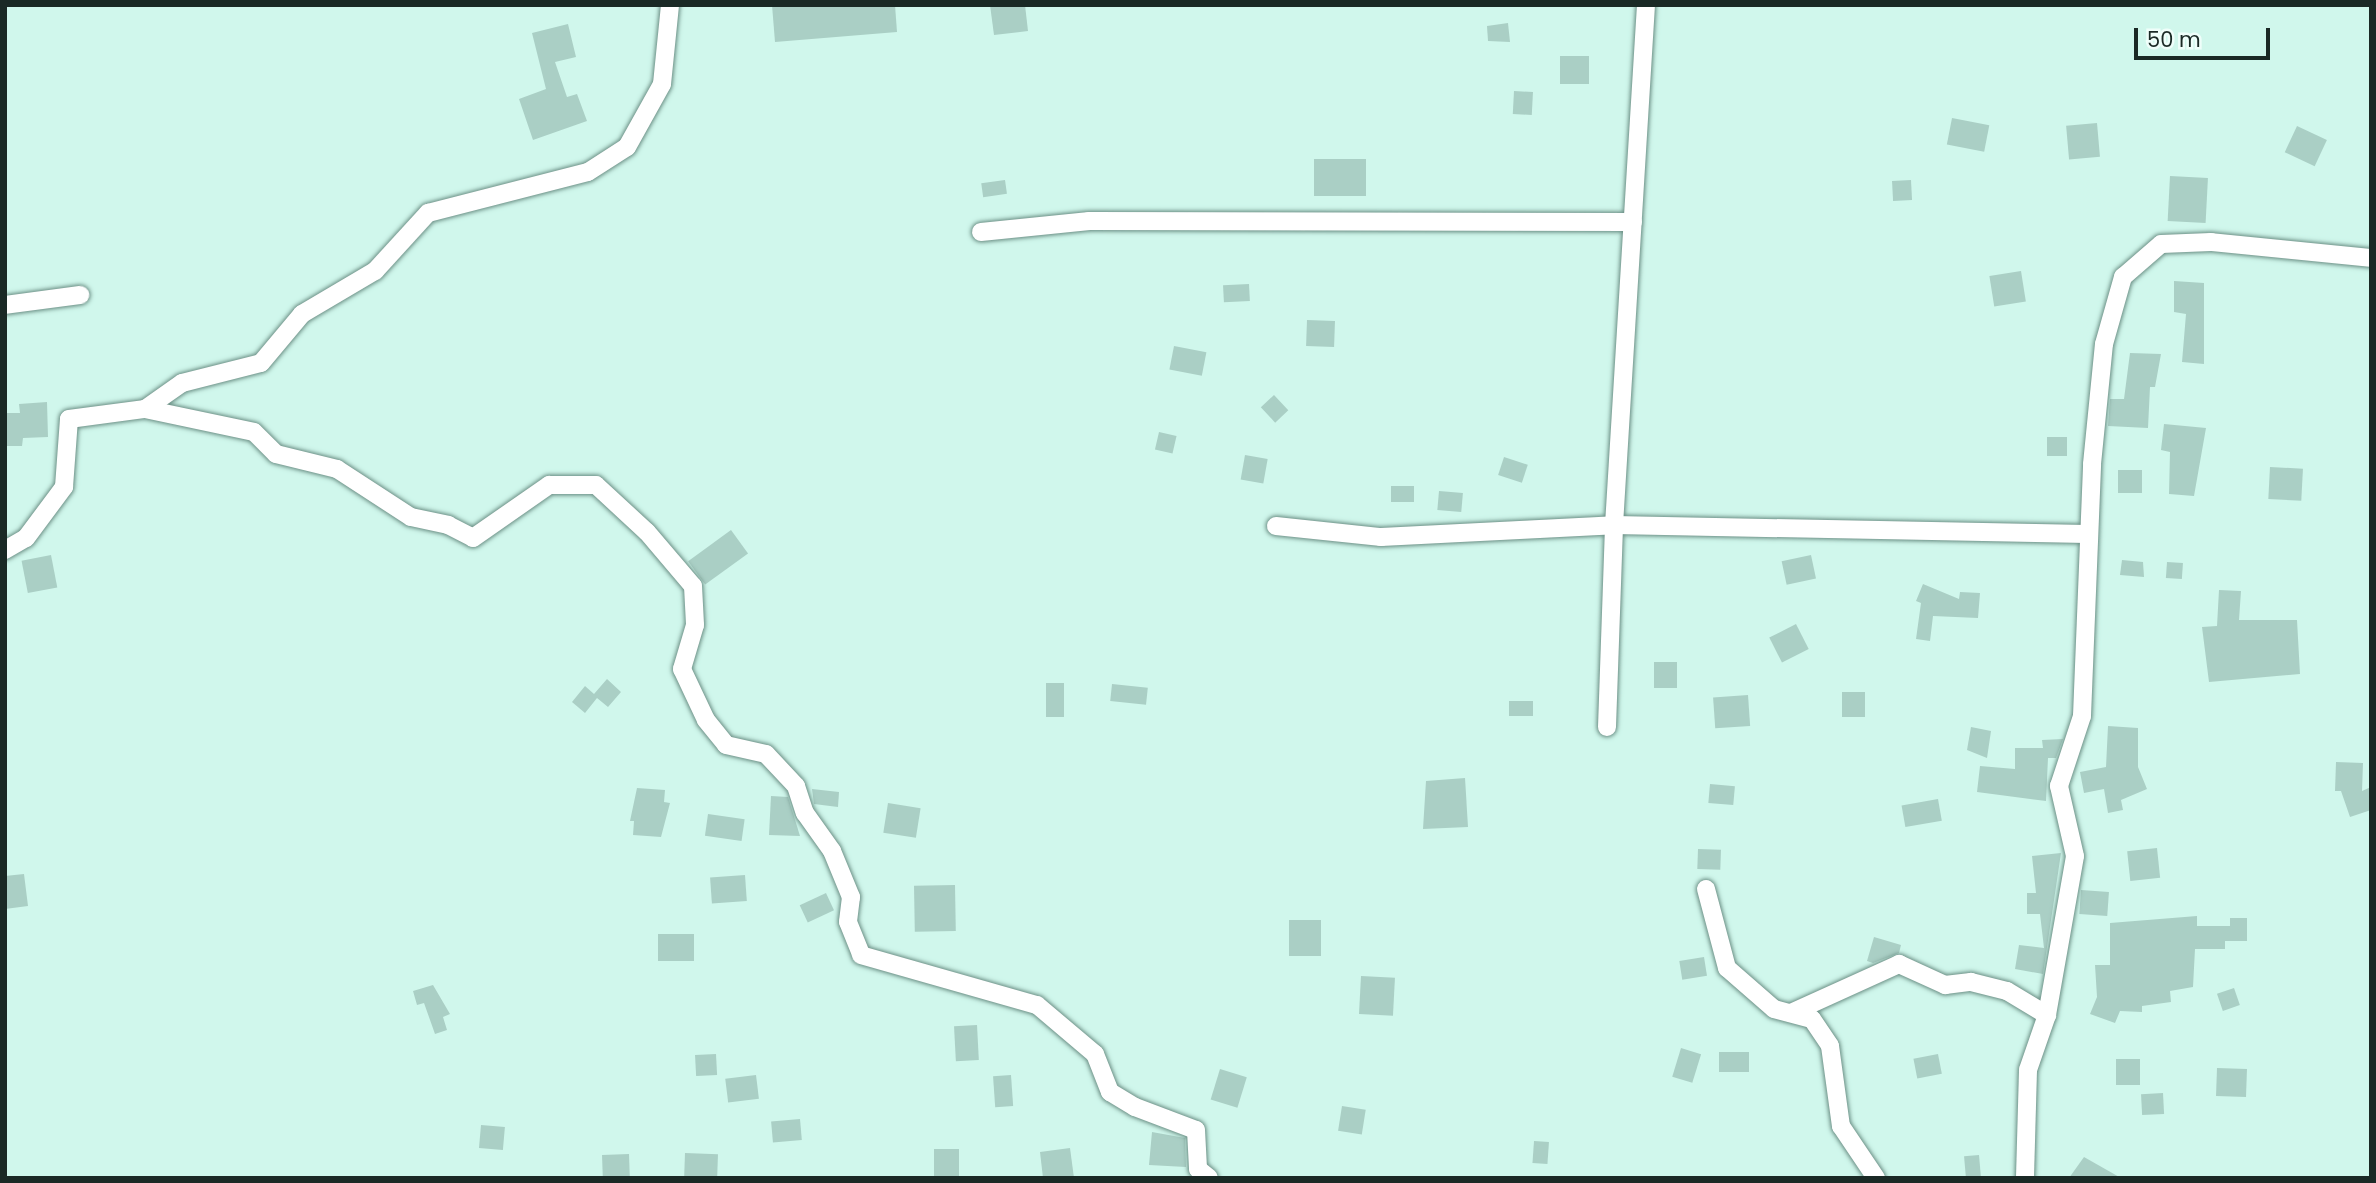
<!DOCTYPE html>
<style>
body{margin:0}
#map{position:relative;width:2376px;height:1183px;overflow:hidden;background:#d0f7ec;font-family:Poppins,sans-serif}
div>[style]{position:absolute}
.building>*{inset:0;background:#aacfc5;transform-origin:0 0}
.roads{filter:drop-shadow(0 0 2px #6c9086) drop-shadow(0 0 2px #6c9086)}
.minor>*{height:18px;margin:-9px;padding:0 9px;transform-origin:9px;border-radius:9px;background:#fff}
span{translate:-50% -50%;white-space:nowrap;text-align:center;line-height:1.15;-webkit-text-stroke:5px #effefa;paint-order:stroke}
.frame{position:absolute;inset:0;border:7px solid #1a2925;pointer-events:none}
.scale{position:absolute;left:2134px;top:28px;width:136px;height:32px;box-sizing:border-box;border:4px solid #1a2925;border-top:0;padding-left:9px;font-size:21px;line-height:24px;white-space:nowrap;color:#1a2925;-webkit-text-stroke:5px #effefa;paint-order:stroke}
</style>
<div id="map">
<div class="building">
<i style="clip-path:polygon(772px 5px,895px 5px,897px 32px,775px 42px)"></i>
<i style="clip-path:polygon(990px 5px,1025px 5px,1028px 31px,994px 35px)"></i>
<i style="clip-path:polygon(1508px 23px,1510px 42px,1488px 41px,1487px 26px)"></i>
<i style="clip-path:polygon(568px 24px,576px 57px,555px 62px,567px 97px,577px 94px,587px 121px,533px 140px,519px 99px,546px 89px,532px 33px)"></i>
<i style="left:1560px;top:56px;width:29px;height:28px"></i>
<i style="left:1514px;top:91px;width:19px;height:23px;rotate:3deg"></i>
<i style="left:1952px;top:118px;width:38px;height:27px;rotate:11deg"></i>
<i style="left:2097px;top:123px;width:34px;height:31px;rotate:85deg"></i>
<i style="left:2297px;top:126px;width:33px;height:29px;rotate:25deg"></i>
<i style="left:1314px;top:159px;width:52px;height:37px"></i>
<i style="left:2170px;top:176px;width:38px;height:45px;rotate:3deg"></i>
<i style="left:1005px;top:180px;width:14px;height:24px;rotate:82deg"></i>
<i style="left:1911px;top:180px;width:20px;height:19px;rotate:87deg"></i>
<i style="left:2021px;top:271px;width:31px;height:32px;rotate:81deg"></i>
<i style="clip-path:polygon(2174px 281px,2204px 283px,2204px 364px,2182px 362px,2186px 314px,2174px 312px)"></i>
<i style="left:1249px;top:284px;width:17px;height:26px;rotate:87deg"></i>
<i style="left:1307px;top:320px;width:28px;height:26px;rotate:2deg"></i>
<i style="left:1174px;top:346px;width:33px;height:24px;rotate:11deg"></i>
<i style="clip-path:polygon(2130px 353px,2161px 354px,2155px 387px,2150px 387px,2148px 428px,2108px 426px,2110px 399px,2124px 399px)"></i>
<i style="left:1274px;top:395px;width:21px;height:18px;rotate:47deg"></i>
<i style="clip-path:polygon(47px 402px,48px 437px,23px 438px,22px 446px,5px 446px,5px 413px,20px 413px,19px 404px)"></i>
<i style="clip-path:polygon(2164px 424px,2206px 428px,2194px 496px,2169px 494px,2170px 452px,2161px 450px)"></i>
<i style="left:1159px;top:432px;width:18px;height:18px;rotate:13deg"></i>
<i style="left:2047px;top:437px;width:20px;height:19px"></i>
<i style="left:1245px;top:455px;width:23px;height:25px;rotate:10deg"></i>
<i style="left:1504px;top:457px;width:25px;height:19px;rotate:18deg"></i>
<i style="left:2270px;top:467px;width:33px;height:32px;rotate:3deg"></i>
<i style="left:2142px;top:470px;width:23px;height:24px;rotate:90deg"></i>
<i style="left:1391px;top:486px;width:23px;height:16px"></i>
<i style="left:1439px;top:491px;width:24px;height:19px;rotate:5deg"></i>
<i style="left:731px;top:530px;width:29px;height:53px;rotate:54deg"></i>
<i style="left:51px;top:555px;width:33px;height:30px;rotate:79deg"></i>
<i style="left:1811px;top:555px;width:24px;height:30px;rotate:78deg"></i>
<i style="clip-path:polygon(2122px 560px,2143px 562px,2144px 577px,2120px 575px)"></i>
<i style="left:2167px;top:562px;width:16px;height:16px;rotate:4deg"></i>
<i style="clip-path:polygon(1923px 584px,1959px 599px,1960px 592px,1980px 593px,1978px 618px,1933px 616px,1930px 641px,1916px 639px,1921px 603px,1916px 601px)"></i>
<i style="clip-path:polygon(2219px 590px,2241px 591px,2239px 620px,2297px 620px,2300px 674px,2209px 682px,2202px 627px,2217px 626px)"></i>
<i style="left:1796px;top:624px;width:28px;height:30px;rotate:63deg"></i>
<i style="left:1654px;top:662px;width:23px;height:26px"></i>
<i style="clip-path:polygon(607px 679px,621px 692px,608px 707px,597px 698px,585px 713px,572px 702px,585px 686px,594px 694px)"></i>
<i style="left:1046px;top:683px;width:18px;height:34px"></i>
<i style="left:1112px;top:684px;width:36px;height:17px;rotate:6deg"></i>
<i style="left:1842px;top:692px;width:23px;height:25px"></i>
<i style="left:1748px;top:695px;width:31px;height:35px;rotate:86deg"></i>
<i style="left:1509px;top:701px;width:24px;height:15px"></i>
<i style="clip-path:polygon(2108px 726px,2138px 728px,2138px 767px,2147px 789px,2121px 800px,2123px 810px,2108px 813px,2104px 789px,2084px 793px,2080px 772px,2106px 767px)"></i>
<i style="clip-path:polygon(1971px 727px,1991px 731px,1987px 758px,1967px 750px)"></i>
<i style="clip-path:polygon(2063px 739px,2056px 758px,2048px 758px,2046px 801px,1977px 792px,1980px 766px,2015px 769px,2015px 748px,2043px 748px,2042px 740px)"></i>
<i style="clip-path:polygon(2336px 762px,2363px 763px,2362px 791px,2371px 787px,2371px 810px,2350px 817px,2341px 791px,2335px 791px)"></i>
<i style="clip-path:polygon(1465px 778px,1468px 827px,1423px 829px,1426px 781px)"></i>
<i style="left:1710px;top:784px;width:25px;height:19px;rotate:5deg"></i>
<i style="clip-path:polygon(637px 788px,665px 790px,664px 802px,670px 803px,661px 837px,633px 835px,634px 821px,630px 821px)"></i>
<i style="clip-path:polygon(812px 789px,839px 792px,838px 807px,814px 804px)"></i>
<i style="clip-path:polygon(771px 796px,788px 797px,800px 836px,769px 835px)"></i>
<i style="left:1938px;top:799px;width:22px;height:37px;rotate:80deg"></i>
<i style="left:888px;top:803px;width:33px;height:30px;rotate:9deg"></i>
<i style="left:708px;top:814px;width:37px;height:22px;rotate:8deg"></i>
<i style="left:2157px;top:848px;width:30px;height:30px;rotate:84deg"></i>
<i style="left:1698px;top:849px;width:23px;height:20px;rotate:2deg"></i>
<i style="clip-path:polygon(2061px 853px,2043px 974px,2015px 969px,2019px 945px,2044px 948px,2040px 914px,2027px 914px,2027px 893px,2036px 893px,2032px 856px)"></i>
<i style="clip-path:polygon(24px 874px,28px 906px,5px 909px,5px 876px)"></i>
<i style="left:745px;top:875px;width:26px;height:35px;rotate:86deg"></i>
<i style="left:955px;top:885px;width:46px;height:41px;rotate:89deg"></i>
<i style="left:2081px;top:890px;width:28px;height:24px;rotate:4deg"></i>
<i style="left:826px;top:893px;width:19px;height:29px;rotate:65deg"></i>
<i style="clip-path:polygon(2197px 916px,2197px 926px,2230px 926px,2230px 918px,2247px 918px,2247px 941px,2225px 941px,2225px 949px,2195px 949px,2193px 987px,2170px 991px,2171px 1002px,2142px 1006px,2142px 1012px,2120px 1011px,2115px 1023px,2090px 1014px,2097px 997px,2095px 965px,2110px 965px,2110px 923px)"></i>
<i style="left:1289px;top:920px;width:32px;height:36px"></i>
<i style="left:658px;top:934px;width:36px;height:27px"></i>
<i style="clip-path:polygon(1874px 937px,1901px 945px,1899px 953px,1873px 963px,1867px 961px)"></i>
<i style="left:1704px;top:957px;width:19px;height:25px;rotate:81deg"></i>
<i style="left:1361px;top:976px;width:34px;height:38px;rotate:3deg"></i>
<i style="clip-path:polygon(433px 985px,450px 1014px,443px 1017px,447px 1030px,435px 1034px,424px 1003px,417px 1005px,413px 991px)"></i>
<i style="left:2234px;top:988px;width:18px;height:18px;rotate:71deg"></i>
<i style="left:977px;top:1025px;width:35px;height:23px;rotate:87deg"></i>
<i style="left:1681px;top:1048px;width:21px;height:30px;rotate:17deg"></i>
<i style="left:1749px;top:1052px;width:20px;height:30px;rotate:90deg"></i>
<i style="left:716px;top:1054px;width:21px;height:21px;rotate:87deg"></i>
<i style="left:1938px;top:1054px;width:20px;height:25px;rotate:79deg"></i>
<i style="left:2116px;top:1059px;width:24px;height:26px"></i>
<i style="left:2217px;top:1068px;width:30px;height:28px;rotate:2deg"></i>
<i style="left:1220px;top:1069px;width:28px;height:32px;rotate:17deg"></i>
<i style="left:756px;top:1075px;width:24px;height:31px;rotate:83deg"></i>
<i style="left:1011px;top:1075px;width:31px;height:18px;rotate:86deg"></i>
<i style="left:2163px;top:1093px;width:21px;height:22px;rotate:87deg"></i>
<i style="left:1342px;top:1106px;width:24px;height:25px;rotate:9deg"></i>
<i style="left:800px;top:1119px;width:21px;height:29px;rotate:85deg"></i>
<i style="left:481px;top:1125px;width:24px;height:23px;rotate:5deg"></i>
<i style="clip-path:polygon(1152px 1132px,1185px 1138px,1186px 1167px,1149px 1165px)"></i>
<i style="left:1534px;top:1141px;width:15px;height:22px;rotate:4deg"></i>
<i style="clip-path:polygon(1070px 1148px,1074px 1178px,1043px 1178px,1040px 1152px)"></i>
<i style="left:959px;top:1149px;width:29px;height:25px;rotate:90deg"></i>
<i style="left:685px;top:1153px;width:33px;height:25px;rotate:2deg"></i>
<i style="left:629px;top:1154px;width:24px;height:27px;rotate:88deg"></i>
<i style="left:1979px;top:1155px;width:23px;height:15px;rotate:85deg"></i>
<i style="clip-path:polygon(2084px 1157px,2121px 1178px,2069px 1178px)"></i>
</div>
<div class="roads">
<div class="minor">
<i style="left:981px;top:232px;width:109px;rotate:-5.8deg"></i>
<i style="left:1089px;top:221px;width:544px;rotate:0.11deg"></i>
<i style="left:5px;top:305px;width:76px;rotate:-7.6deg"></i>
<i style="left:145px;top:409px;width:111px;rotate:11.9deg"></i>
<i style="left:254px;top:432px;width:31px;rotate:45deg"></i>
<i style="left:276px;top:454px;width:63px;rotate:13.8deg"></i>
<i style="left:337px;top:469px;width:88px;rotate:33deg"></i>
<i style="left:411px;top:517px;width:38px;rotate:12deg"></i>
<i style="left:448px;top:525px;width:28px;rotate:27deg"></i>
<i style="left:473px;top:538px;width:93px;rotate:-34.9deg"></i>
<i style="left:549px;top:485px;width:47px"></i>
<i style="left:596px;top:485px;width:69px;rotate:42.7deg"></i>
<i style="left:647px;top:532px;width:71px;rotate:49.6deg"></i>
<i style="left:693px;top:586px;width:39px;rotate:87deg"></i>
<i style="left:695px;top:625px;width:46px;rotate:106.5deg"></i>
<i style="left:682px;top:669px;width:56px;rotate:64.8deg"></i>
<i style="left:706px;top:720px;width:32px;rotate:51deg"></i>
<i style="left:726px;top:745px;width:41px;rotate:12.7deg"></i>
<i style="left:766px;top:754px;width:44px;rotate:46.8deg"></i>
<i style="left:796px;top:786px;width:28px;rotate:72deg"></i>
<i style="left:805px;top:813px;width:47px;rotate:54.6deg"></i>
<i style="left:832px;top:851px;width:50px;rotate:67.6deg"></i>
<i style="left:851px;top:897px;width:25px;rotate:97deg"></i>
<i style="left:848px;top:922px;width:35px;rotate:68deg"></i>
<i style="left:861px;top:955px;width:183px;rotate:15.9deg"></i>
<i style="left:1037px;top:1005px;width:76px;rotate:40.2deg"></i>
<i style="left:1095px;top:1054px;width:41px;rotate:68.5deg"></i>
<i style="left:1110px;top:1092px;width:29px;rotate:31deg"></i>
<i style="left:1135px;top:1107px;width:65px;rotate:20.7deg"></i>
<i style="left:1196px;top:1130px;width:39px;rotate:87deg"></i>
<i style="left:1198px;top:1169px;width:14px;rotate:39deg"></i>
<i style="left:1276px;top:526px;width:106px;rotate:6deg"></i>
<i style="left:1381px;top:537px;width:233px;rotate:-2.9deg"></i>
<i style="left:1614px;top:525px;width:473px;rotate:1.1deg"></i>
<i style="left:5px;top:550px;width:24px;rotate:-30deg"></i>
<i style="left:26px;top:538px;width:64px;rotate:-53.3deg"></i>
<i style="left:64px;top:487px;width:68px;rotate:-85.8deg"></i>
<i style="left:69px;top:419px;width:77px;rotate:-7.5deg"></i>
<i style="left:145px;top:409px;width:45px;rotate:-35.1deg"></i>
<i style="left:182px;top:383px;width:81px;rotate:-14.2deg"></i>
<i style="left:261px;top:363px;width:64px;rotate:-50.1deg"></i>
<i style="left:302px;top:314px;width:85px;rotate:-30.5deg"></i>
<i style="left:375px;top:271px;width:79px;rotate:-47.6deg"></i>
<i style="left:428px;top:213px;width:165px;rotate:-14.4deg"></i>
<i style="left:588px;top:172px;width:46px;rotate:-32.7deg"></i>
<i style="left:627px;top:147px;width:72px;rotate:-60.9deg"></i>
<i style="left:662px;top:84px;width:79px;rotate:-84.2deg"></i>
<i style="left:1607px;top:727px;width:202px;rotate:-88deg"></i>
<i style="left:1614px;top:525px;width:521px;rotate:-86.48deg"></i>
<i style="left:1706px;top:889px;width:82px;rotate:75.1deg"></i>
<i style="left:1727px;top:968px;width:62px;rotate:41.1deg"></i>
<i style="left:1774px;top:1009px;width:39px;rotate:15deg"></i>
<i style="left:1812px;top:1019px;width:32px;rotate:56deg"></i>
<i style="left:1830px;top:1046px;width:81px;rotate:82.2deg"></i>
<i style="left:1841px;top:1126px;width:63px;rotate:56.1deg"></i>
<i style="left:1791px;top:1013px;width:119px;rotate:-24.4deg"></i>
<i style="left:1899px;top:964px;width:51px;rotate:24.5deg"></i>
<i style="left:1945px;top:985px;width:26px;rotate:-7deg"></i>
<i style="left:1971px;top:982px;width:37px;rotate:14deg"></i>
<i style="left:2007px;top:991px;width:47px;rotate:31deg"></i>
<i style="left:2047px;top:1015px;width:58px;rotate:109.1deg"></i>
<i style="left:2028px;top:1070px;width:108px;rotate:91.6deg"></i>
<i style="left:2047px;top:1015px;width:161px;rotate:-80deg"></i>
<i style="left:2075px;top:856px;width:72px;rotate:-102.9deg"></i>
<i style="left:2059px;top:786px;width:74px;rotate:-71.8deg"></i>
<i style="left:2082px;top:716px;width:252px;rotate:-87.7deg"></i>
<i style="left:2092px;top:464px;width:121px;rotate:-84.3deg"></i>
<i style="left:2104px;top:344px;width:70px;rotate:-74.2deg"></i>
<i style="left:2123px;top:277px;width:50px;rotate:-41deg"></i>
<i style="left:2161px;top:244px;width:50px;rotate:-2.3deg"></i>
<i style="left:2211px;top:242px;width:161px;rotate:5.7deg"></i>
</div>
</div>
<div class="frame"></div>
<div class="scale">50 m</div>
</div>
